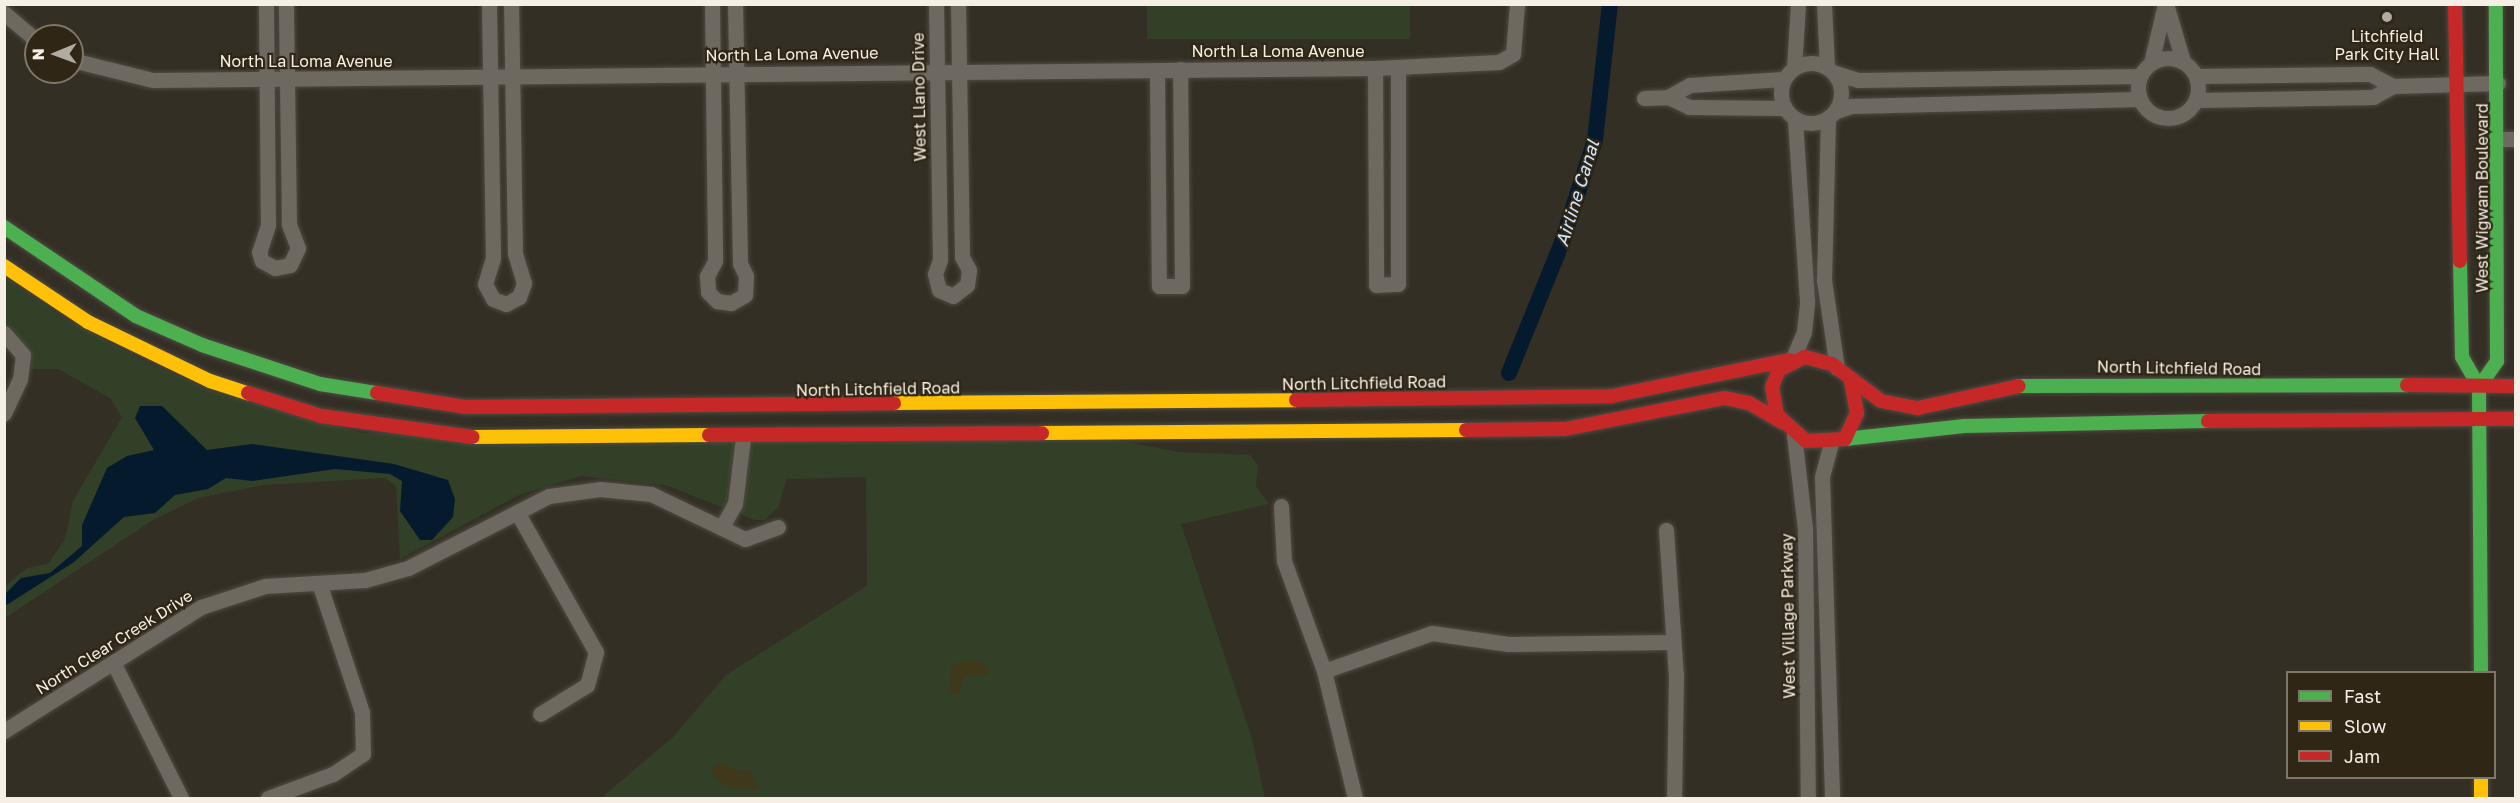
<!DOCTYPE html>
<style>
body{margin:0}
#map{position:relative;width:2520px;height:803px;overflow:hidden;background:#342f25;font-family:"Golos Text",sans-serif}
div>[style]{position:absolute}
.green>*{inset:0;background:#314026;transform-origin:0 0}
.sand>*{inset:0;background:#3f381b}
.water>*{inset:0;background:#051b2d}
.canal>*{height:16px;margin:-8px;padding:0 8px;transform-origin:8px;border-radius:8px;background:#051b2d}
.roads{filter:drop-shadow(0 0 2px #4f4a42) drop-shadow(0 0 2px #4f4a42)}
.street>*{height:15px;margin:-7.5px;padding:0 7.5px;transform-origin:7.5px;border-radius:7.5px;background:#6d6961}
.street>.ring{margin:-7.5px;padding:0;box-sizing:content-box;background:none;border:15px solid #6d6961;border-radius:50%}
.fast>*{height:14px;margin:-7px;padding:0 7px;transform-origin:7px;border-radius:7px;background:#4caf50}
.slow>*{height:14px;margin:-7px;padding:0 7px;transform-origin:7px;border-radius:7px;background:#ffc107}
.jam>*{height:14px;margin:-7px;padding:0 7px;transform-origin:7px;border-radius:7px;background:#c62828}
.dots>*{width:16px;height:16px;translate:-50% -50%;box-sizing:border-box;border:3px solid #2f2616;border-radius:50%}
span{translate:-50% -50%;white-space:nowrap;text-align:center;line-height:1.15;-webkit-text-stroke:4.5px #2f2616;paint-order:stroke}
.poi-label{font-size:16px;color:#f5efe5}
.street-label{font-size:16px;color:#f5efe5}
.water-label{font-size:18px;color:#cfe6fc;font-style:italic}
.frame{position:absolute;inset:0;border:6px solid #f5efe5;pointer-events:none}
.legend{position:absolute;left:2286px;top:671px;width:210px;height:108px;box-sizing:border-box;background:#2f2616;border:2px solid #7e7669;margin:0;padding:8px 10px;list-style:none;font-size:18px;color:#f5efe5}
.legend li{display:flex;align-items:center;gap:12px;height:30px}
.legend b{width:30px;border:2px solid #7e7669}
.north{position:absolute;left:24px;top:24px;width:60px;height:60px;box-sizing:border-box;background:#2f2616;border:2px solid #7e7669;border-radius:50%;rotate:269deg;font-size:16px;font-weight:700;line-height:24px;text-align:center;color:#f5efe5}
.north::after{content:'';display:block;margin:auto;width:21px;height:27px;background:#b1aca2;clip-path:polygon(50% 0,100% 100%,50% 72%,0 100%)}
</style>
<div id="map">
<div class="green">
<i style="left:1147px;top:5px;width:263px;height:34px"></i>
<i style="clip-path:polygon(5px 277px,60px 316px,146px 362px,211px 391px,361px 433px,1115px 440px,1179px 452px,1250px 455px,1258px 465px,1256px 487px,1269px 504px,1181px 524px,1252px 739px,1265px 798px,601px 798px,673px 737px,726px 675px,867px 586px,866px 477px,786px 479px,779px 506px,765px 520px,755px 520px,665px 485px,581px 476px,519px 495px,400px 559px,396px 486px,385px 478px,264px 485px,198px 498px,153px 520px,5px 618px,5px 586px,27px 568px,48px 564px,65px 539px,73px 501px,122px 417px,110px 398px,58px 369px,32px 369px,16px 333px,5px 323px)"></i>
</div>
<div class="sand">
<i style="clip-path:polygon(975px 659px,988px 666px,987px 676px,965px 676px,959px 694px,949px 693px,952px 664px)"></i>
<i style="clip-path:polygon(719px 761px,735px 771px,751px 770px,759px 790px,727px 787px,711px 773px)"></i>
</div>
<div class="water">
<i style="clip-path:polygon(140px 406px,162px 406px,207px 450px,252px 444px,394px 464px,448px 480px,455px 499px,453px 517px,432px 540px,420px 540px,400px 511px,402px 481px,390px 474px,335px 469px,253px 481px,226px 478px,208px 489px,175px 495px,155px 513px,124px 517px,74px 562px,5px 606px,5px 594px,21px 578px,50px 573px,82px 546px,82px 525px,107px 468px,127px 456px,154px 450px,135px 418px)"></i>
</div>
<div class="canal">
<i style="left:1509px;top:373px;width:138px;rotate:-67.9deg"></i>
<i style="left:1561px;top:245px;width:110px;rotate:-72.1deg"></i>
<i style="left:1595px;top:140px;width:137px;rotate:-83.7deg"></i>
</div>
<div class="roads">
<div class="street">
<i style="left:266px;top:4px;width:221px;rotate:89.5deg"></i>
<i style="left:268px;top:225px;width:28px;rotate:108deg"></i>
<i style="left:259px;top:252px;width:9px;rotate:72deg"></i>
<i style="left:262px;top:261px;width:15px;rotate:28deg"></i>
<i style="left:275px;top:268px;width:15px;rotate:-11deg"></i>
<i style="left:290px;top:265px;width:19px;rotate:-65deg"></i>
<i style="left:298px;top:248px;width:26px;rotate:-111deg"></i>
<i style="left:289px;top:224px;width:220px;rotate:-90.8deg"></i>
<i style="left:489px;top:4px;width:254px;rotate:89.1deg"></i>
<i style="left:493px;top:258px;width:27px;rotate:107deg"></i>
<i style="left:485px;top:284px;width:17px;rotate:62deg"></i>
<i style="left:493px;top:299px;width:14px;rotate:21deg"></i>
<i style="left:506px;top:304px;width:15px;rotate:-28deg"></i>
<i style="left:519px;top:297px;width:15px;rotate:-70deg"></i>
<i style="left:524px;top:283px;width:31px;rotate:-107deg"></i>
<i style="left:515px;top:253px;width:249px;rotate:-90.9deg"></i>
<i style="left:712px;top:4px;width:257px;rotate:89.3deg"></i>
<i style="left:715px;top:261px;width:17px;rotate:118deg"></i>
<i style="left:707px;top:276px;width:16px;rotate:86deg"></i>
<i style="left:708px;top:292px;width:13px;rotate:45deg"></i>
<i style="left:717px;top:301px;width:14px;rotate:8deg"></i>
<i style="left:731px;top:303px;width:16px;rotate:-30deg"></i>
<i style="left:745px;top:295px;width:19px;rotate:-87deg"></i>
<i style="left:746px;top:276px;width:14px;rotate:-115deg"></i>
<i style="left:740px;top:263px;width:259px;rotate:-91.1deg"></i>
<i style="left:936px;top:4px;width:256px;rotate:89.1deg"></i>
<i style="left:940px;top:260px;width:15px;rotate:110deg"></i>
<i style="left:935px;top:274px;width:16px;rotate:76deg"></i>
<i style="left:939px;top:290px;width:15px;rotate:23deg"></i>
<i style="left:953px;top:296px;width:18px;rotate:-38deg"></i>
<i style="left:967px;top:285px;width:15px;rotate:-82deg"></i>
<i style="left:969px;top:270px;width:15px;rotate:-118deg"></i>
<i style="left:962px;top:257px;width:253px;rotate:-90.9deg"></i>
<i style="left:1824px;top:4px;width:63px;rotate:87.3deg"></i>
<i style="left:2166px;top:4px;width:59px;rotate:73.4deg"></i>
<i style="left:4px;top:13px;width:42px;rotate:40.2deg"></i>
<i class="ring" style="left:2138px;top:58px;width:45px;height:45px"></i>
<i style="left:72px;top:60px;width:83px;rotate:13.9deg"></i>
<i style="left:153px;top:80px;width:1222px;rotate:-0.56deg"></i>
<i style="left:1375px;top:68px;width:124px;rotate:-2.8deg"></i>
<i style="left:1499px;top:62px;width:16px;rotate:-30deg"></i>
<i style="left:1513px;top:54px;width:50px;rotate:-85.4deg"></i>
<i class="ring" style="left:1781px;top:63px;width:45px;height:45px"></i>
<i style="left:2151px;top:63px;width:61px;rotate:-76.7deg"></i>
<i style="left:1375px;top:68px;width:217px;rotate:89.7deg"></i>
<i style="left:1376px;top:285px;width:22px;rotate:-3deg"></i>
<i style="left:1398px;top:284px;width:217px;rotate:-90deg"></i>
<i style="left:1794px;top:68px;width:64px;rotate:-86.4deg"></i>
<i style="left:1157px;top:70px;width:216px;rotate:89.5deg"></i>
<i style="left:1159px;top:286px;width:23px"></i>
<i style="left:1182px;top:286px;width:217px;rotate:-90.5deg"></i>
<i style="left:1835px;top:73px;width:24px;rotate:17deg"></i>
<i style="left:1858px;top:80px;width:282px;rotate:-0.8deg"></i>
<i style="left:2197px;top:76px;width:173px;rotate:-0.7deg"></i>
<i style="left:2370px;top:74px;width:26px;rotate:28deg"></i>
<i style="left:1668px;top:97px;width:25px;rotate:-29deg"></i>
<i style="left:1690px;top:85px;width:93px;rotate:-3.7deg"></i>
<i style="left:1644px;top:98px;width:24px;rotate:-2deg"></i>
<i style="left:1668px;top:97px;width:23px;rotate:25deg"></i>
<i style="left:1689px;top:107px;width:95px;rotate:0.6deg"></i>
<i style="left:2197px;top:100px;width:176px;rotate:-1deg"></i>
<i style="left:2373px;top:97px;width:23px;rotate:-29deg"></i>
<i style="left:2393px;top:86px;width:105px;rotate:-1.6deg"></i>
<i style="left:1836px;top:111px;width:16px;rotate:-18deg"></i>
<i style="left:1851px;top:106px;width:289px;rotate:-1.4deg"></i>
<i style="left:1828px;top:118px;width:162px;rotate:91.4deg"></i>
<i style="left:1824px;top:280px;width:89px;rotate:81.6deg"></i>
<i style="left:2499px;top:139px;width:17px"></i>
<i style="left:4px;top:333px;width:29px;rotate:49deg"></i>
<i style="left:23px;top:355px;width:24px;rotate:97deg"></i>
<i style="left:20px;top:379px;width:38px;rotate:115deg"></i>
<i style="left:1793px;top:358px;width:28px;rotate:-67deg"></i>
<i style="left:1804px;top:332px;width:31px;rotate:-84deg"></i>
<i style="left:1807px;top:301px;width:183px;rotate:-93.8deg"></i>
<i style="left:1794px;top:435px;width:94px;rotate:83.3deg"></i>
<i style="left:1805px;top:528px;width:270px;rotate:89.4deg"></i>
<i style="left:1831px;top:443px;width:35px;rotate:105deg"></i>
<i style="left:1822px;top:477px;width:321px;rotate:88.2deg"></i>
<i style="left:1281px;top:506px;width:55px;rotate:86.9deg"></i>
<i style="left:1284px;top:561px;width:117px;rotate:70deg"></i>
<i style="left:1324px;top:671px;width:131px;rotate:76.3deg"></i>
<i style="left:517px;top:512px;width:161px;rotate:60.6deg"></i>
<i style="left:596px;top:652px;width:34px;rotate:105deg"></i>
<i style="left:587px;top:685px;width:55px;rotate:148.3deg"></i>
<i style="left:722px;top:527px;width:26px;rotate:-61deg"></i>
<i style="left:735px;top:504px;width:66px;rotate:-83.1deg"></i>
<i style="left:1666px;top:530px;width:145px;rotate:86.1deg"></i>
<i style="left:1676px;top:675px;width:123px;rotate:90.9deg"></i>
<i style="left:114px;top:664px;width:150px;rotate:63.4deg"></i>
<i style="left:1324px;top:671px;width:114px;rotate:-19.4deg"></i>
<i style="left:1432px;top:633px;width:77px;rotate:8.2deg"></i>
<i style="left:1508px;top:644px;width:163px;rotate:-0.7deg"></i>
<i style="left:4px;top:731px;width:233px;rotate:-32.2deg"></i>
<i style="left:201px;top:607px;width:67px;rotate:-18.2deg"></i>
<i style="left:265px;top:586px;width:100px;rotate:-3.4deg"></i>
<i style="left:365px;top:580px;width:45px;rotate:-15.6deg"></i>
<i style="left:408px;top:568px;width:158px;rotate:-27.1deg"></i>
<i style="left:549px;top:496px;width:51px;rotate:-7.8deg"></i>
<i style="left:600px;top:489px;width:51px;rotate:5.6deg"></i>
<i style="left:651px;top:494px;width:104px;rotate:25.6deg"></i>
<i style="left:745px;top:539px;width:35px;rotate:-20deg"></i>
<i style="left:268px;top:798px;width:69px;rotate:-20.3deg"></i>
<i style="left:333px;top:774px;width:36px;rotate:-34deg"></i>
<i style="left:363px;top:754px;width:42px;rotate:-91.4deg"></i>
<i style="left:362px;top:712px;width:133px;rotate:-108.4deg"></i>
</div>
<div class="fast">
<i style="left:4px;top:227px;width:159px;rotate:34deg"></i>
<i style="left:136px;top:316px;width:72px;rotate:23.7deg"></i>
<i style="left:202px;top:345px;width:124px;rotate:18.3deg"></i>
<i style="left:320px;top:384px;width:58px;rotate:9deg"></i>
<i style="left:2460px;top:261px;width:96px;rotate:88.8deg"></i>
<i style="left:2462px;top:357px;width:34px;rotate:60deg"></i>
<i style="left:2479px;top:387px;width:285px;rotate:89.6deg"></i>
<i style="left:2019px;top:386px;width:388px;rotate:-0.1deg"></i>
<i style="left:2479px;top:387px;width:32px;rotate:-55deg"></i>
<i style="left:2497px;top:361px;width:357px;rotate:-90.2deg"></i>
<i style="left:1845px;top:439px;width:120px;rotate:-6.2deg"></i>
<i style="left:1964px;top:426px;width:244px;rotate:-1.2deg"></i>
</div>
<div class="slow">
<i style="left:4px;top:266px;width:101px;rotate:33.7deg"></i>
<i style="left:88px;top:322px;width:136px;rotate:25.8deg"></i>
<i style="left:210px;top:381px;width:40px;rotate:18deg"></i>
<i style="left:894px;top:403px;width:402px;rotate:-0.4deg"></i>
<i style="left:1042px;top:433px;width:424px;rotate:-0.4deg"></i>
<i style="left:473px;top:437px;width:236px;rotate:-0.5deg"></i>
<i style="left:2481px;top:778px;width:20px;rotate:90deg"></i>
</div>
<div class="jam">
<i style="left:2455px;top:4px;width:257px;rotate:88.9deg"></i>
<i style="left:1851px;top:382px;width:32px;rotate:79deg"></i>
<i style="left:1857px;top:413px;width:29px;rotate:115deg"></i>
<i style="left:1845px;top:439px;width:39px;rotate:177deg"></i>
<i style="left:1806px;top:441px;width:39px;rotate:-138deg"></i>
<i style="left:1777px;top:415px;width:28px;rotate:-100deg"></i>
<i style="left:1772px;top:387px;width:18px;rotate:-68deg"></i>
<i style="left:1779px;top:370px;width:29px;rotate:-27deg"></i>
<i style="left:1805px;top:357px;width:28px;rotate:15deg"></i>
<i style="left:1832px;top:364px;width:61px;rotate:37.1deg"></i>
<i style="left:1881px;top:401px;width:38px;rotate:11deg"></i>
<i style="left:1918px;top:408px;width:103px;rotate:-12.3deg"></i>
<i style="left:2407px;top:385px;width:109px;rotate:0.5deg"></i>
<i style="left:248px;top:393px;width:77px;rotate:17.5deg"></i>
<i style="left:321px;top:416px;width:153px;rotate:7.9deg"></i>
<i style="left:377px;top:393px;width:89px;rotate:9deg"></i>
<i style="left:465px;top:407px;width:429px;rotate:-0.5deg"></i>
<i style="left:1296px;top:400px;width:316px;rotate:-0.7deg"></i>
<i style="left:1612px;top:396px;width:181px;rotate:-11.5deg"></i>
<i style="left:2208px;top:421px;width:308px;rotate:-0.4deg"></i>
<i style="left:1466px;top:430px;width:99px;rotate:-0.6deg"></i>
<i style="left:1565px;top:429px;width:163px;rotate:-11deg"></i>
<i style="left:1725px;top:398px;width:25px;rotate:12deg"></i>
<i style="left:1749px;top:403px;width:39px;rotate:30deg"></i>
<i style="left:709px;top:435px;width:333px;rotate:-0.3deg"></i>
</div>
</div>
<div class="dots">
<i style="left:2387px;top:17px;background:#b1aca2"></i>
</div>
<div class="poi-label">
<span style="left:2387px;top:45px">Litchfield<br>Park City Hall</span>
</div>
<div class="street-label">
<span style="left:1278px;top:51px">North La Loma Avenue</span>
<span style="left:792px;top:54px;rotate:-1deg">North La Loma Avenue</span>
<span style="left:306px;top:61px">North La Loma Avenue</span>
<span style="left:919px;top:97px;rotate:-91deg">West Llano Drive</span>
<span style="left:2482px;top:198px;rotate:-90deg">West Wigwam Boulevard</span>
<span style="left:2179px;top:368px;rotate:1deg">North Litchfield Road</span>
<span style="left:1364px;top:383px;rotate:-1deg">North Litchfield Road</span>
<span style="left:878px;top:389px;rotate:-1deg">North Litchfield Road</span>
<span style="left:1788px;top:616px;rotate:-91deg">West Village Parkway</span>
<span style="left:114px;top:642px;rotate:-32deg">North Clear Creek Drive</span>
</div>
<div class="water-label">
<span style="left:1577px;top:193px;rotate:-73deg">Airline Canal</span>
</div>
<div class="frame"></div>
<ul class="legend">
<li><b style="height:8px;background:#4caf50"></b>Fast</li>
<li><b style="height:8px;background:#ffc107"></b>Slow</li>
<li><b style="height:8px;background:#c62828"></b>Jam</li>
</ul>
<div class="north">N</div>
</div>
